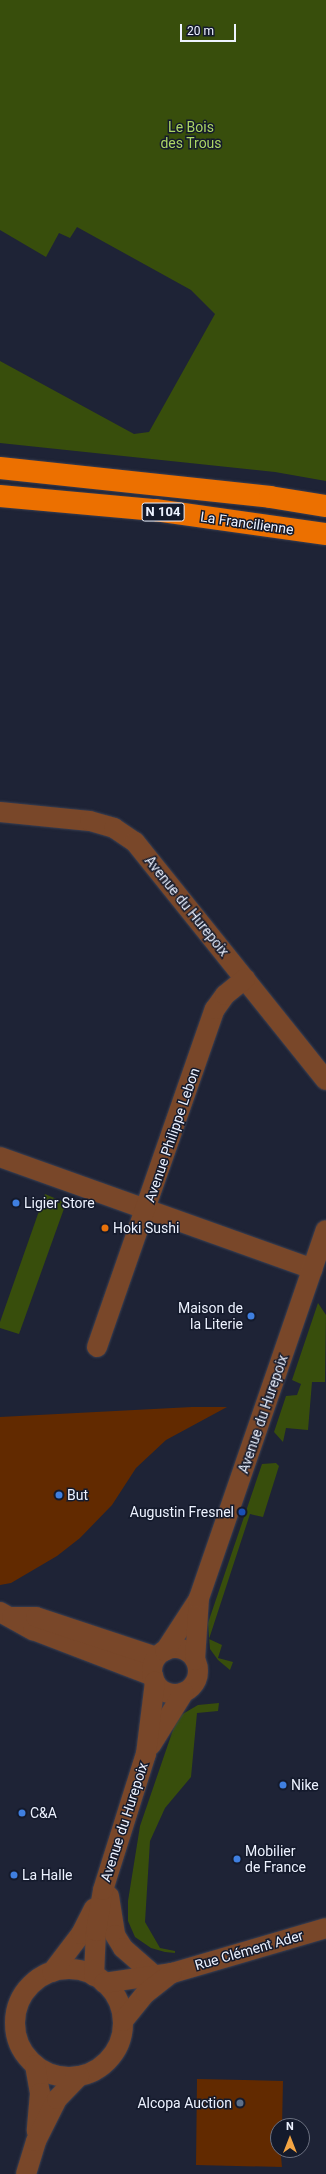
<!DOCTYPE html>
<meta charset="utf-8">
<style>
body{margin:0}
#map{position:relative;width:326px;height:2174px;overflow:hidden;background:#1e2336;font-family:Roboto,sans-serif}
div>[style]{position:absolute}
.green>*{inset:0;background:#384e0c}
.building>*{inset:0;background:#622a00}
.roads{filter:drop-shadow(0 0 1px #3b4052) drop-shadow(0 0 1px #3b4052)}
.street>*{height:20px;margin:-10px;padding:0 10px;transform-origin:10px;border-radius:10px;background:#794729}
.street>.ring{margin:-10px;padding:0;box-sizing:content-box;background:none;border:20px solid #794729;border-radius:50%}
.highway>*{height:22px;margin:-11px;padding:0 11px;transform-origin:11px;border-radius:11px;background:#ec7000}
.dots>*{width:11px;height:11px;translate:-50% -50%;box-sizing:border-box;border:2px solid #141a2c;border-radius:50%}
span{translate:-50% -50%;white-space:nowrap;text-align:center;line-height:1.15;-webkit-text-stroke:3px #141a2c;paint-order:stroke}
.shield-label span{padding:1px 3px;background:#141a2c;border:1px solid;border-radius:3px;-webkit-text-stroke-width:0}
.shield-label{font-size:13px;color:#edf2ff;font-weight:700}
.park-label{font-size:14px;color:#acd665}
.street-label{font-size:14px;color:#edf2ff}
.poi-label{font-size:14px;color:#edf2ff}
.left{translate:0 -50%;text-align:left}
.right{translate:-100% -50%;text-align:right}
.north{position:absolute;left:270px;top:2118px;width:40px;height:40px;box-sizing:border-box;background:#141a2c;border:1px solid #6b7080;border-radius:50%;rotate:0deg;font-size:11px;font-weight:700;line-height:16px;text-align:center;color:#edf2ff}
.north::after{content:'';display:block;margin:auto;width:14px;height:18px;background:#f3a443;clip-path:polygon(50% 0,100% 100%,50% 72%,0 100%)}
.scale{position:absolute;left:180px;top:24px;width:56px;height:18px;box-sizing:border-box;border:2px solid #edf2ff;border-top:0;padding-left:5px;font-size:12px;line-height:14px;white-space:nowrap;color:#edf2ff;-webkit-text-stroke:3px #141a2c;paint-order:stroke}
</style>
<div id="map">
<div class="green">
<i style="clip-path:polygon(0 0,326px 0,326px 481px,275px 472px,0 443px,0 361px,134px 434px,149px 432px,215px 314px,191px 290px,77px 227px,70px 238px,59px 233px,46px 257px,0 230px)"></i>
<i style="clip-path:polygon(45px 1194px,66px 1203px,19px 1334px,0 1328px,0 1322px)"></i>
<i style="clip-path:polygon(318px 1303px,326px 1315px,325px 1382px,312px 1382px,308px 1430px,286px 1428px,283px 1442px,274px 1432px,286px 1396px,297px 1395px,301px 1384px,292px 1380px)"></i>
<i style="clip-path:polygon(276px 1463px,279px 1466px,263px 1517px,250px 1514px,209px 1639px,222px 1645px,218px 1658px,233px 1662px,230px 1670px,218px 1660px,210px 1649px,208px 1623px,262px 1464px)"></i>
<i style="clip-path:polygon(219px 1703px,218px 1711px,197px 1713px,191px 1777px,165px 1808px,150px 1841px,145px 1922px,160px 1948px,175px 1951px,175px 1953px,165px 1952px,151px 1948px,135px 1937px,128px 1921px,128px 1901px,140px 1826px,175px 1724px,181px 1715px,198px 1705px)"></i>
</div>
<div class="building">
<i style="clip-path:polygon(192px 1407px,227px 1407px,166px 1440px,136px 1468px,112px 1505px,80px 1538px,57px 1556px,11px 1583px,0 1585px,0 1417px)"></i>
<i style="clip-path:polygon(197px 2079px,283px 2081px,282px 2126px,278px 2126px,282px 2167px,196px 2165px)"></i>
</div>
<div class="roads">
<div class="street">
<i style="left:0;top:812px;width:90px;rotate:5.7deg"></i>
<i style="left:90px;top:821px;width:25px;rotate:16deg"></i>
<i style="left:114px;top:828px;width:25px;rotate:34deg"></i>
<i style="left:135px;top:842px;width:305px;rotate:51.3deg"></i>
<i style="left:0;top:1157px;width:332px;rotate:19.7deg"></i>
<i style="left:97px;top:1347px;width:358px;rotate:-70.8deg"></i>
<i style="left:215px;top:1009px;width:17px;rotate:-54deg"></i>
<i style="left:225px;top:995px;width:26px;rotate:-39deg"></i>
<i style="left:0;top:1612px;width:38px;rotate:29deg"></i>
<i style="left:33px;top:1630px;width:129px;rotate:21deg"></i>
<i style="left:12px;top:1617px;width:24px"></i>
<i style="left:36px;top:1617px;width:127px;rotate:18.3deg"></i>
<i class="ring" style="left:152px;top:1648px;width:26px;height:26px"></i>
<i style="left:165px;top:1651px;width:59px;rotate:-56.9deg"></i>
<i style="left:195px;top:1660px;width:62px;rotate:-86.3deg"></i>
<i style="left:199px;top:1598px;width:389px;rotate:-71deg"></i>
<i style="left:151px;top:1745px;width:62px;rotate:-58.1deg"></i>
<i style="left:109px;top:1896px;width:39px;rotate:81deg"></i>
<i style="left:115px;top:1935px;width:15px;rotate:58deg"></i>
<i style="left:123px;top:1948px;width:41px;rotate:41.1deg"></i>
<i class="ring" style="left:15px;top:1969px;width:88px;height:88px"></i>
<i style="left:52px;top:1972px;width:48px;rotate:-52.7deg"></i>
<i style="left:81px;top:1934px;width:29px;rotate:-63deg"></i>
<i style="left:94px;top:1976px;width:45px;rotate:-87.5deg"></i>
<i style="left:96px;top:1931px;width:42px;rotate:-80.3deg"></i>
<i style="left:103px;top:1890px;width:143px;rotate:-72.5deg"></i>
<i style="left:146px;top:1754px;width:73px;rotate:-82.9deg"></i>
<i style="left:104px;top:1983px;width:69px;rotate:-8.4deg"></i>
<i style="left:172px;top:1973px;width:160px;rotate:-16.3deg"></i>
<i style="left:123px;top:2021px;width:36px;rotate:-51deg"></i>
<i style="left:146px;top:1993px;width:33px;rotate:-38deg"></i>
<i style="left:35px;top:2065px;width:28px;rotate:80deg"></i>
<i style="left:40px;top:2093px;width:38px;rotate:95deg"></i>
<i style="left:26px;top:2174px;width:34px;rotate:-73deg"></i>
<i style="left:36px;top:2141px;width:47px;rotate:-63.4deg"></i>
<i style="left:57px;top:2099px;width:32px;rotate:-46deg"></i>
</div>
<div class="highway">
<i style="left:0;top:468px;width:272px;rotate:6.1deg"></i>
<i style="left:270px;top:497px;width:57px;rotate:9.1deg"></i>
<i style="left:0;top:496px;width:156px;rotate:5.2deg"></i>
<i style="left:155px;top:510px;width:173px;rotate:8deg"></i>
</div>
</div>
<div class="dots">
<i style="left:16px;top:1203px;background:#3f7fe0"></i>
<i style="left:105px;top:1228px;background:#e8710a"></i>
<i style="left:251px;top:1316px;background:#3f7fe0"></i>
<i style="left:59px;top:1495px;background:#3f7fe0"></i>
<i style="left:242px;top:1512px;background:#1a4fb4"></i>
<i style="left:283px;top:1785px;background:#3f7fe0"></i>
<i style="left:22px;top:1813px;background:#3f7fe0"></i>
<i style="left:237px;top:1859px;background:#3f7fe0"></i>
<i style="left:14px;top:1875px;background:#3f7fe0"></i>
<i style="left:240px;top:2103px;background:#5c6f8a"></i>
</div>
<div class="shield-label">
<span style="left:163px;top:512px">N 104</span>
</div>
<div class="park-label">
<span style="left:191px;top:135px">Le Bois<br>des Trous</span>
</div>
<div class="street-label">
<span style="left:247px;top:523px;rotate:8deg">La Francilienne</span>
<span style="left:187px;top:906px;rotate:51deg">Avenue du Hurepoix</span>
<span style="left:172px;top:1135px;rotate:-71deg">Avenue Philippe Lebon</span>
<span style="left:263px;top:1414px;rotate:-71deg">Avenue du Hurepoix</span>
<span style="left:124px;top:1822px;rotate:-72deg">Avenue du Hurepoix</span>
<span style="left:249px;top:1950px;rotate:-16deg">Rue Clément Ader</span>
</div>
<div class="poi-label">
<span class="left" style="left:24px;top:1203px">Ligier Store</span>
<span class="left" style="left:113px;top:1228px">Hoki Sushi</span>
<span class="right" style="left:243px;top:1316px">Maison de<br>la Literie</span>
<span class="left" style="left:67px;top:1495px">But</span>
<span class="right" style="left:234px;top:1512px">Augustin Fresnel</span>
<span class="left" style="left:291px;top:1785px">Nike</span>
<span class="left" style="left:30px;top:1813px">C&amp;A</span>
<span class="left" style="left:245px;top:1859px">Mobilier<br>de France</span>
<span class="left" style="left:22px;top:1875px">La Halle</span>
<span class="right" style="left:232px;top:2103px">Alcopa Auction</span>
</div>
<div class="north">N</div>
<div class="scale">20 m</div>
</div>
